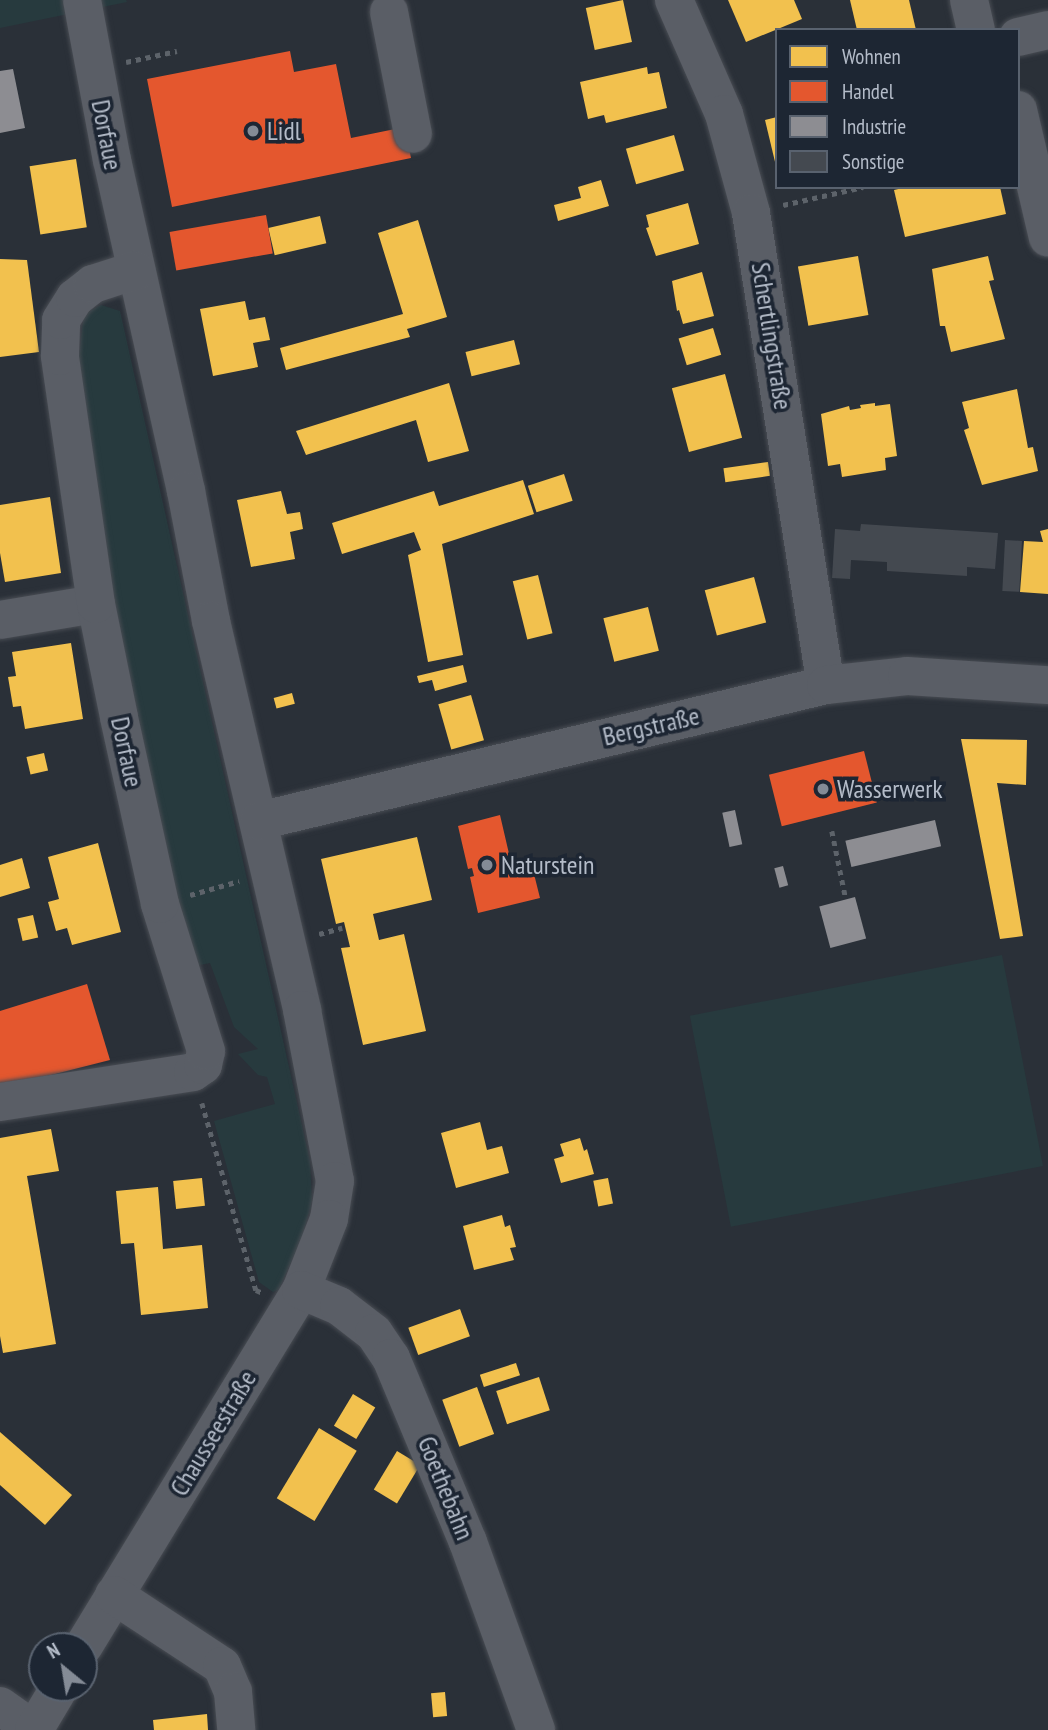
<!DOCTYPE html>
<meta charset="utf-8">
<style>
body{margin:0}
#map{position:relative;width:1048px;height:1730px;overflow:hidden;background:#2a3038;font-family:"PT Sans Narrow",sans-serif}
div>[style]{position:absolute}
.green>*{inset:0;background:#273a3e;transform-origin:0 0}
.homes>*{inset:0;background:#f2c14e;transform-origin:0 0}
.shops>*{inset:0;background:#e4572e;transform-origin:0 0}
.industry>*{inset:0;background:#8d8d92;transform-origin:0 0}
.building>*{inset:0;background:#444950;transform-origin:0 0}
.path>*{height:4.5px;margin-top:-2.25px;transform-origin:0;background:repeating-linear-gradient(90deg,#5d636a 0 5px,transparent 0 10px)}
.roads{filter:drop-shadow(0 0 2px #484c53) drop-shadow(0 0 2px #484c53)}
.minor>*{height:38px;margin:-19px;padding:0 19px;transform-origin:19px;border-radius:19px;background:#5a5e66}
.dots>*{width:19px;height:19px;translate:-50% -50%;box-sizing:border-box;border:4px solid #1d2633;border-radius:50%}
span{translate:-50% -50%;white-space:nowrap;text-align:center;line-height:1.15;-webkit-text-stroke:7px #1d2633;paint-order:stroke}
.poi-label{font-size:26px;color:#b4bcc9}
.left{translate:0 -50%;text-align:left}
.street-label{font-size:26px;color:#b4bcc9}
.legend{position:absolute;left:775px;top:28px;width:245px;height:161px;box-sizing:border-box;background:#1d2633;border:2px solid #59626f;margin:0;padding:9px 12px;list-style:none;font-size:21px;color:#b4bcc9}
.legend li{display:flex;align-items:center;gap:14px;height:35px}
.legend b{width:35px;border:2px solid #59626f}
.north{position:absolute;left:28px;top:1632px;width:70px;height:70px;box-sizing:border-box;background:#1d2633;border:2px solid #59626f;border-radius:50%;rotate:330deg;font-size:19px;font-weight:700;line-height:28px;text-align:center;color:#b4bcc9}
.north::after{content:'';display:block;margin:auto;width:24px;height:32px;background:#848b96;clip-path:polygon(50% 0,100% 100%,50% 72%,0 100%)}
</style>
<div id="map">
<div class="green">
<i style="clip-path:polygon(0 0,126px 0,127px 2px,0 28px)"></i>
<i style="clip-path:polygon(101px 305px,120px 311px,310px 1161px,312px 1201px,302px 1238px,279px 1289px,273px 1292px,259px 1282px,214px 1121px,275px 1104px,267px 1077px,258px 1075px,238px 1054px,258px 1049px,234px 1027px,210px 963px,190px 967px,107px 606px,79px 356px,83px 321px,88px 312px)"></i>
<i style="left:1002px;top:955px;width:215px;height:318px;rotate:79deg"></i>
</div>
<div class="homes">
<i style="left:623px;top:0;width:43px;height:38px;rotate:78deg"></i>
<i style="clip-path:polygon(728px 0,794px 0,802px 19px,746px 42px)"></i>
<i style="clip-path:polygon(850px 0,909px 0,916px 30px,857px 30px)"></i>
<i style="clip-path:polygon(647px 67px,648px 74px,659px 72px,667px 108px,606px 123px,604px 115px,588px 119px,580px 82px)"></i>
<i style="clip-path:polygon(777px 117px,777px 166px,776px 166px,765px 120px)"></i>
<i style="left:674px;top:135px;width:37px;height:50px;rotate:74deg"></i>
<i style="left:76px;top:159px;width:69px;height:47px;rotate:81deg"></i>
<i style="clip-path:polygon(601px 180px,609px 206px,558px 221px,554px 205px,581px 198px,578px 187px)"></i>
<i style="clip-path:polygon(907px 187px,1000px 187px,1006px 214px,905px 237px,894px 190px)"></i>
<i style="clip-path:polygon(688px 203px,699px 244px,656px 256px,646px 228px,649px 227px,646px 215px)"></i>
<i style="left:320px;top:216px;width:28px;height:53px;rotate:77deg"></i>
<i style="clip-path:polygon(418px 220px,447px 317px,407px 329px,410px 337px,286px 370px,280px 348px,403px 314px,378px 233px)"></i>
<i style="left:858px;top:256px;width:60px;height:61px;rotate:80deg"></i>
<i style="clip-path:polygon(988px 256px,994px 280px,989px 281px,1005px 339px,951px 352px,945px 326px,940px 326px,932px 269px)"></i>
<i style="clip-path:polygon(0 259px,27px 260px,39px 352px,0 357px)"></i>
<i style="clip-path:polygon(702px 272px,714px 316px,683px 324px,679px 310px,677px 311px,672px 281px)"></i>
<i style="clip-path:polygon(245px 301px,249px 320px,265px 317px,270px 340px,253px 343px,258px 367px,213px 376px,200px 309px)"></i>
<i style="left:713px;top:328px;width:28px;height:36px;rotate:73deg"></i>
<i style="left:514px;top:340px;width:25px;height:50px;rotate:76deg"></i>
<i style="left:725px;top:374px;width:66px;height:55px;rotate:75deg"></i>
<i style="clip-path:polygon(449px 383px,469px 451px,428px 462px,416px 420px,306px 455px,296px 431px)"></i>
<i style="clip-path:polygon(1017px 389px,1028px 448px,1033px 447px,1038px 471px,982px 485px,964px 430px,969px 428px,962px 402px)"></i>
<i style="clip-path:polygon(875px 403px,875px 406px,890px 404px,897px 456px,885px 458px,886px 470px,842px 477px,840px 464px,828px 466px,821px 414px,849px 406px,850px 410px,861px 408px,860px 405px)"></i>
<i style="left:768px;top:462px;width:14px;height:45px;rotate:82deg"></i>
<i style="left:564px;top:474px;width:28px;height:38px;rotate:72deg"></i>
<i style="clip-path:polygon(523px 480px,534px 514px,442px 544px,463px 655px,428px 662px,408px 555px,421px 550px,414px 532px,342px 554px,332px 523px,434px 491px,439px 506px)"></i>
<i style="clip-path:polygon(281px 491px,287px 514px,300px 512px,303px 529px,290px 532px,295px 559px,251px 567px,237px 500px)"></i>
<i style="clip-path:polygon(50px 497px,61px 573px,5px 582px,0 553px,0 505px)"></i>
<i style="clip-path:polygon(1048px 529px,1048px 594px,1020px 592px,1024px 541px,1043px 542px,1040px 531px)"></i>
<i style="left:538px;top:575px;width:60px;height:26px;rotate:76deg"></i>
<i style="left:754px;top:577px;width:47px;height:51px;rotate:75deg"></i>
<i style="left:648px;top:607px;width:45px;height:46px;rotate:76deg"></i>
<i style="clip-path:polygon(71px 643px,83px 719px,25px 729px,21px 706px,13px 707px,8px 677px,16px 676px,12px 652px)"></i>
<i style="clip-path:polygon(463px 665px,467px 682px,435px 691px,432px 680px,419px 683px,417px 676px)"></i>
<i style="left:292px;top:693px;width:11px;height:19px;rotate:75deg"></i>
<i style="left:471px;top:695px;width:47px;height:34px;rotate:74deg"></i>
<i style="clip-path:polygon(961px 739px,1027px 740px,1026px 785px,997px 783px,1023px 936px,1000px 939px)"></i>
<i style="left:44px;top:753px;width:18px;height:18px;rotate:77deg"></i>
<i style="clip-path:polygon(417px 837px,432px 900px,373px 914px,379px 940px,404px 934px,426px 1031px,363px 1045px,341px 948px,350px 947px,344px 922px,336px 924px,321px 859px)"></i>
<i style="clip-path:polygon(98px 843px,121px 932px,72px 945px,67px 928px,56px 931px,48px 902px,59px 899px,48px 857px)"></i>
<i style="clip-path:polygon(22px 858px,30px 888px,0 897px,0 865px)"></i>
<i style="left:33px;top:915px;width:23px;height:16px;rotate:77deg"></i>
<i style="clip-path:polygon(480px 1122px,487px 1150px,502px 1146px,509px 1173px,456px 1188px,441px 1133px)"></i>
<i style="clip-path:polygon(51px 1129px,59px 1171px,27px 1176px,56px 1344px,3px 1353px,0 1336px,0 1138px)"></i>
<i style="clip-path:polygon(580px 1138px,584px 1151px,587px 1149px,594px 1174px,561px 1183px,554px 1159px,564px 1156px,560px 1144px)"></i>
<i style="left:202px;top:1178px;width:28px;height:29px;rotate:84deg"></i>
<i style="left:608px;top:1178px;width:26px;height:15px;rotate:79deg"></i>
<i style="clip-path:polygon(158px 1187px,163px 1249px,202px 1245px,208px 1308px,141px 1315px,134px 1243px,121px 1244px,116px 1191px)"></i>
<i style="clip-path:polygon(502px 1215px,505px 1227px,510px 1225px,516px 1247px,510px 1248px,514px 1260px,474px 1270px,463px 1226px)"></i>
<i style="left:460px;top:1309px;width:29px;height:55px;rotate:70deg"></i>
<i style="left:516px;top:1363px;width:13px;height:38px;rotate:72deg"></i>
<i style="left:539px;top:1377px;width:35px;height:45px;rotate:72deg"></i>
<i style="left:477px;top:1387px;width:50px;height:37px;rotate:70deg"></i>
<i style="left:353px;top:1394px;width:26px;height:37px;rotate:31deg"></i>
<i style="left:319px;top:1428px;width:44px;height:82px;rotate:31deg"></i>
<i style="clip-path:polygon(0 1432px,72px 1495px,45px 1525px,0 1485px)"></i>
<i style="left:397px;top:1451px;width:27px;height:45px;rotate:31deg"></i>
<i style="left:445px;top:1692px;width:24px;height:14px;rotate:85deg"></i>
<i style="clip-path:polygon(207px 1714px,208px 1730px,154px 1730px,153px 1720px)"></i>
</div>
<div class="shops">
<i style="clip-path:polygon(290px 51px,294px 72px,336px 64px,351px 138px,405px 127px,411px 158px,172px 207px,147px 79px)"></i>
<i style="left:266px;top:215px;width:39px;height:98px;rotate:80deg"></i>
<i style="left:864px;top:751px;width:53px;height:98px;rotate:76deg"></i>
<i style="clip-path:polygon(500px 815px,510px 858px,506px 859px,508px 868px,531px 862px,540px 898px,478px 913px,470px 877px,474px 876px,472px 868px,468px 869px,458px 826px)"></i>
<i style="clip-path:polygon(87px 984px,110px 1060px,0 1088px,0 1011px)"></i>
</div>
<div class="industry">
<i style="clip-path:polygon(13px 69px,25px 128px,0 133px,0 71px)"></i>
<i style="left:735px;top:810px;width:35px;height:13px;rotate:78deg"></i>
<i style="left:935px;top:820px;width:27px;height:92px;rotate:77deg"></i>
<i style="left:783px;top:866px;width:20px;height:9px;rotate:75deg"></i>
<i style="left:855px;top:897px;width:43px;height:37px;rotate:75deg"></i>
</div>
<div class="building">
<i style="clip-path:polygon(861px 524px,998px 533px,995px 569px,967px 567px,967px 576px,887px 571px,887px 562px,851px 560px,850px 579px,832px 578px,835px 529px,860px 531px)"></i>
<i style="left:1005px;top:540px;width:17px;height:51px;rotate:3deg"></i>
</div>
<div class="path">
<i style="left:126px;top:62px;width:52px;rotate:-12.2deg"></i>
<i style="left:783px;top:205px;width:82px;rotate:-12.7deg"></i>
<i style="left:832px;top:831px;width:69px;rotate:78.4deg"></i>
<i style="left:190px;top:895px;width:51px;rotate:-15.9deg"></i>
<i style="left:319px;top:934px;width:24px;rotate:-15deg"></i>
<i style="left:202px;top:1103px;width:195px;rotate:73.9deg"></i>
<i style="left:256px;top:1290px;width:8px;rotate:23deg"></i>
</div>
<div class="roads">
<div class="minor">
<i style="left:82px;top:0;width:163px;rotate:79.4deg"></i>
<i style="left:112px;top:160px;width:339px;rotate:77.4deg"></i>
<i style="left:186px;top:491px;width:132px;rotate:79.1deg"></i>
<i style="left:211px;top:621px;width:400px;rotate:76.8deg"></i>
<i style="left:302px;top:1010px;width:174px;rotate:79.1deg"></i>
<i style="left:335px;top:1181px;width:38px;rotate:99deg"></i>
<i style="left:329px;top:1219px;width:76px;rotate:111.5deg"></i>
<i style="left:301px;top:1290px;width:417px;rotate:121.4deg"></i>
<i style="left:674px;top:0;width:124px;rotate:66.3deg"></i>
<i style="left:724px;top:114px;width:103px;rotate:74.7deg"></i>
<i style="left:751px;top:213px;width:478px;rotate:81deg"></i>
<i style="left:969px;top:0;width:31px;rotate:77deg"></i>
<i style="left:389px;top:12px;width:124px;rotate:78.9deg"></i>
<i style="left:1018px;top:37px;width:31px;rotate:-13deg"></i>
<i style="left:1018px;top:110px;width:131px;rotate:76.8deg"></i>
<i style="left:0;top:620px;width:97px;rotate:-9.5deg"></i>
<i style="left:259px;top:821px;width:583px;rotate:-13.49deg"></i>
<i style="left:826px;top:685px;width:81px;rotate:-6.3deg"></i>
<i style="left:907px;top:676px;width:141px;rotate:3.7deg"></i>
<i style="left:0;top:1102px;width:195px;rotate:-8.8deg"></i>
<i style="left:193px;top:1072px;width:12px;rotate:-35deg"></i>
<i style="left:203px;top:1065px;width:14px;rotate:-78deg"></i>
<i style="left:206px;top:1051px;width:154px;rotate:-107.4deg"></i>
<i style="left:160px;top:904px;width:191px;rotate:-102.4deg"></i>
<i style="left:119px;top:717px;width:115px;rotate:-101.5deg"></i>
<i style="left:96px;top:604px;width:251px;rotate:-98.3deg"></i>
<i style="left:60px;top:356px;width:36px;rotate:-88deg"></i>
<i style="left:61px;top:320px;width:26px;rotate:-58deg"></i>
<i style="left:75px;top:298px;width:23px;rotate:-38deg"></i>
<i style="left:93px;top:284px;width:45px;rotate:-18deg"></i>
<i style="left:301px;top:1290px;width:41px;rotate:22.8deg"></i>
<i style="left:339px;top:1306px;width:44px;rotate:37.6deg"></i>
<i style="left:374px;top:1333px;width:30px;rotate:56deg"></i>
<i style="left:391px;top:1358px;width:199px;rotate:67.3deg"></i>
<i style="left:468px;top:1542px;width:200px;rotate:70.1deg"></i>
<i style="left:114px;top:1595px;width:129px;rotate:33.3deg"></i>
<i style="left:222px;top:1666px;width:28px;rotate:67deg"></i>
<i style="left:233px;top:1692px;width:38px;rotate:85deg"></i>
<i style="left:0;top:1706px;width:42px;rotate:35.2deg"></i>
<i style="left:34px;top:1730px;width:49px;rotate:-59.2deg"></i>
</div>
</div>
<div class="dots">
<i style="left:253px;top:131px;background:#848b96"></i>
<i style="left:823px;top:789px;background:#848b96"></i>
<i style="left:487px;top:865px;background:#848b96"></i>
</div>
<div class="poi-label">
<span class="left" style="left:267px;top:131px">Lidl</span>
<span class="left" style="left:837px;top:789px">Wasserwerk</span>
<span class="left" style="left:501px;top:865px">Naturstein</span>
</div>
<div class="street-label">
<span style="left:107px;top:135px;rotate:79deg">Dorfaue</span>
<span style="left:772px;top:336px;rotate:81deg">Schertlingstraße</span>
<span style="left:651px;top:726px;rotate:-13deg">Bergstraße</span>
<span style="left:127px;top:752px;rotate:78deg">Dorfaue</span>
<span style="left:213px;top:1433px;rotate:-59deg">Chausseestraße</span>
<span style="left:446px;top:1488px;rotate:68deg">Goethebahn</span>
</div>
<ul class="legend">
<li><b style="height:19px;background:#f2c14e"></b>Wohnen</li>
<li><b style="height:19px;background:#e4572e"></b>Handel</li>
<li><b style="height:19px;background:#8d8d92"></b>Industrie</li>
<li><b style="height:19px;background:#444950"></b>Sonstige</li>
</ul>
<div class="north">N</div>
</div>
